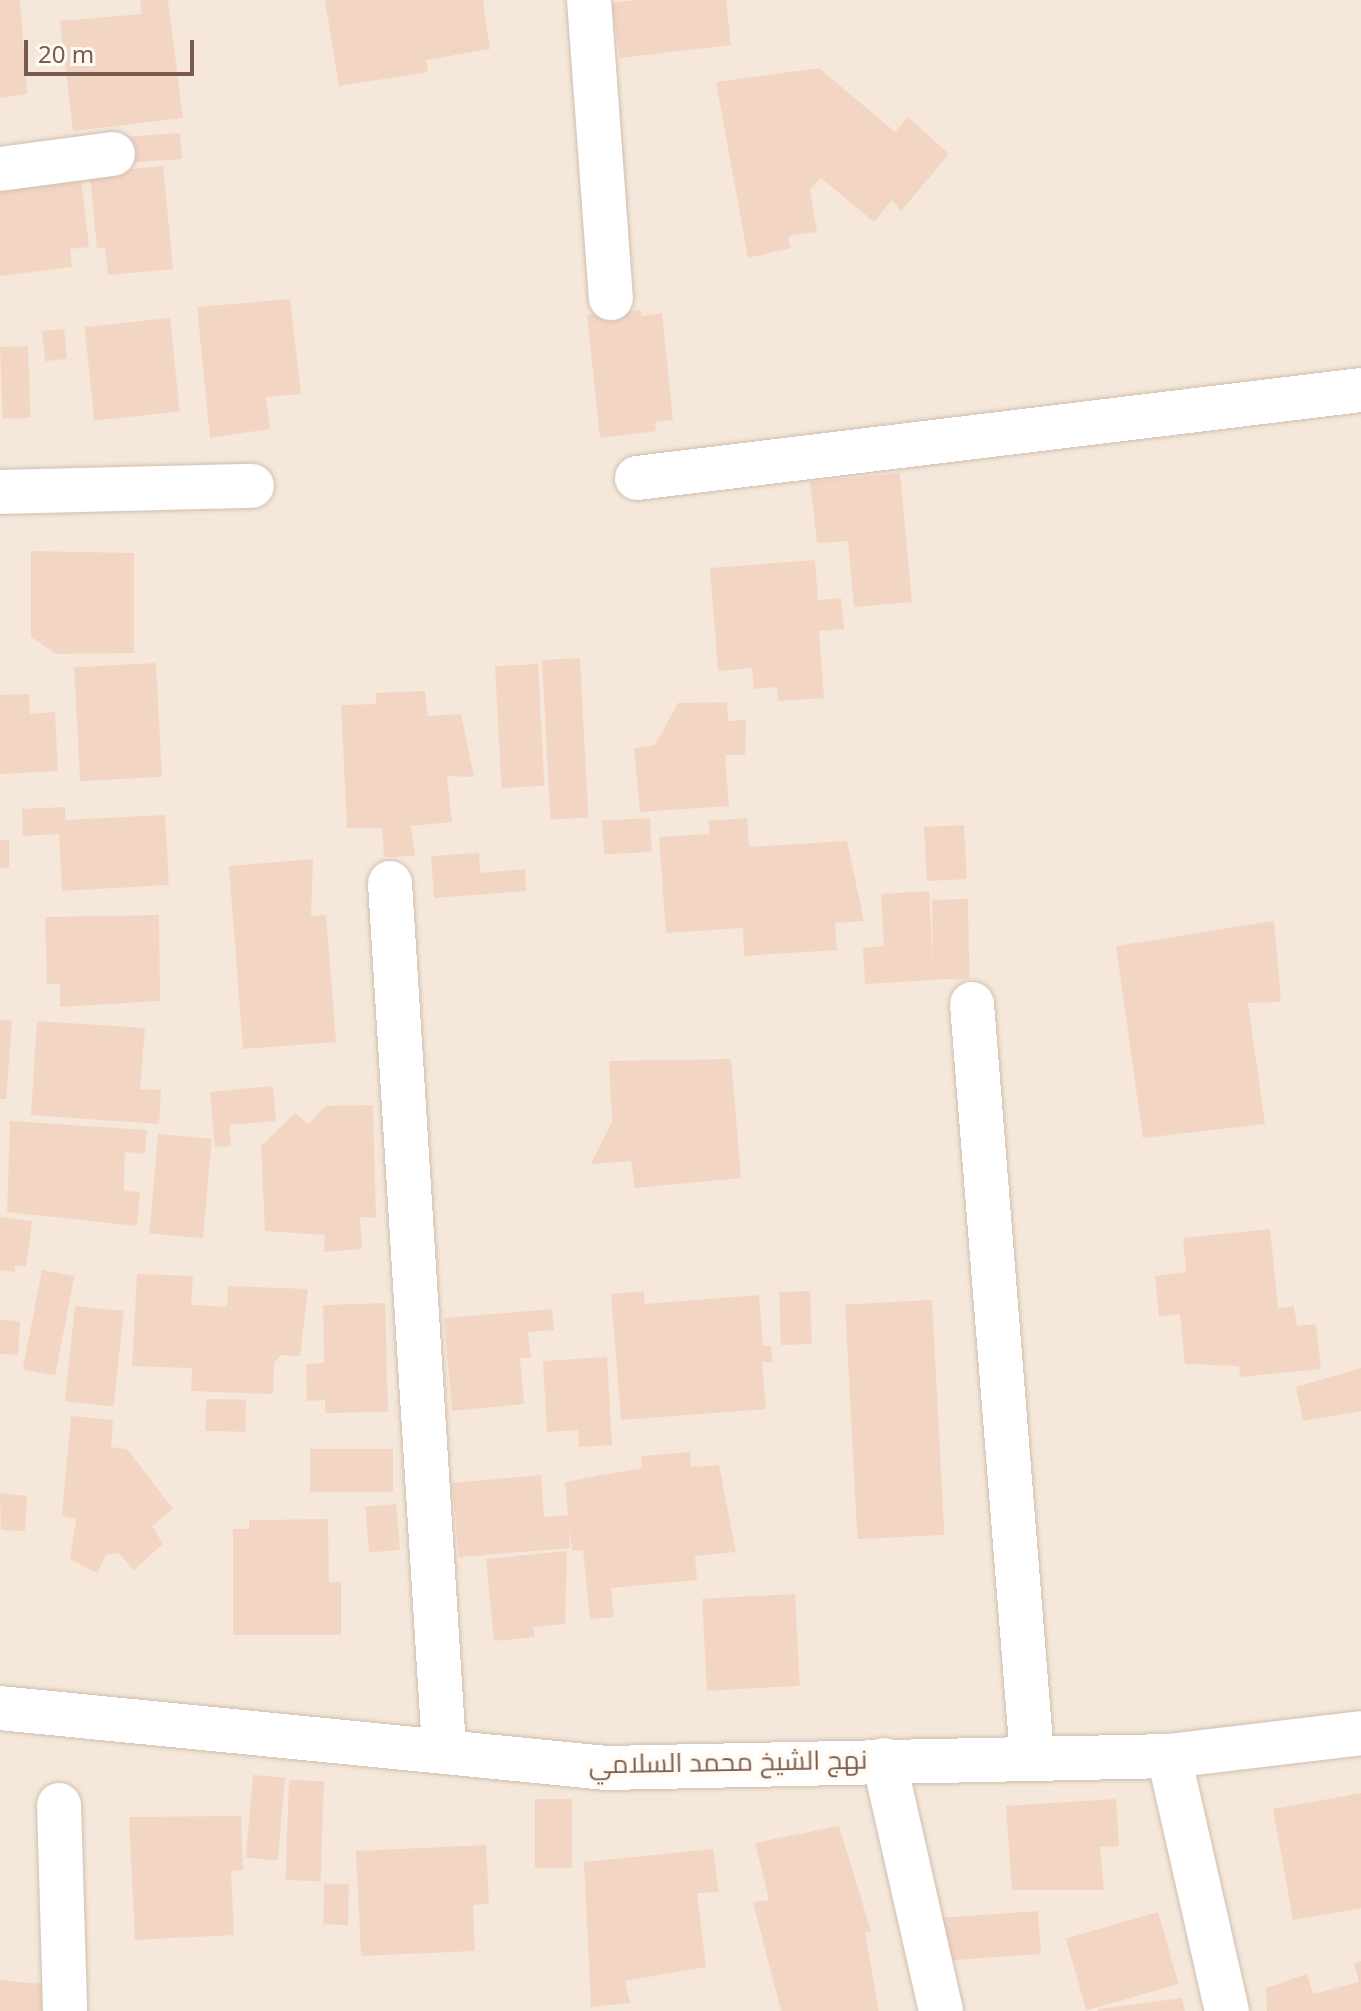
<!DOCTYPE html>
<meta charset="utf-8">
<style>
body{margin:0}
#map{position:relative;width:1361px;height:2011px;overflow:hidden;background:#fdf6ec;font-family:"Noto Sans",Cairo,sans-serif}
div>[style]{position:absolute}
.residential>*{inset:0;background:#f5e8da;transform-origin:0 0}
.building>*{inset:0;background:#f3d5c3;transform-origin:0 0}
.roads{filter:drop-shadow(0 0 2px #d1beb0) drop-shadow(0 0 2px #d1beb0)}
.minor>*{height:44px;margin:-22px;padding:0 22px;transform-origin:22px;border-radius:22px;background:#fff}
span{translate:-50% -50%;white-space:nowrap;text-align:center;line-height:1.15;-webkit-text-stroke:7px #fffaf3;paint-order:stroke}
.street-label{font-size:26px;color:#7a5c4d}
.scale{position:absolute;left:24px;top:40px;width:170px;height:36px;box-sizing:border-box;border:4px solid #7a5c4d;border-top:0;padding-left:10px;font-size:24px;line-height:28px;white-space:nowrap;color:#7a5c4d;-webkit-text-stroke:6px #fffaf3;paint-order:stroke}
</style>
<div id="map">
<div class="residential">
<i style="left:0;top:0;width:1361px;height:2011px"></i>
</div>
<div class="building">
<i style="clip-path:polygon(0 0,20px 0,27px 94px,0 98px)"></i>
<i style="clip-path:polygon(140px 0,168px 0,183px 118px,73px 131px,60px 21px,142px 14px)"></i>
<i style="clip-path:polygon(325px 0,483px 0,490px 49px,426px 60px,428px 72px,339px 86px)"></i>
<i style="clip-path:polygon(636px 0,726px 0,731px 45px,620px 58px,612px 3px)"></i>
<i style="clip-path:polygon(819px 68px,895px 132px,908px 117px,949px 154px,901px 211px,892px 200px,874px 222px,821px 178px,810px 189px,817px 232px,788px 236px,791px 248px,748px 258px,716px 82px)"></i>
<i style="left:180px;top:133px;width:26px;height:55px;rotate:86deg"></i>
<i style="clip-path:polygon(163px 166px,173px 269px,108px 275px,105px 247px,97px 249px,90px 173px)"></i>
<i style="clip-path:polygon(80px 170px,89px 247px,70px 249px,72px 267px,0 276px,0 180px)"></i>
<i style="clip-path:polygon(290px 299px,301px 394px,266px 397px,270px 429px,210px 438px,197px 307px)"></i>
<i style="clip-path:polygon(641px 310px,641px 316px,662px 313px,673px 420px,655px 422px,656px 431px,600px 438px,587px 315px)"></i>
<i style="left:170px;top:318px;width:94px;height:86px;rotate:84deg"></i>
<i style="left:64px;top:329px;width:30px;height:22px;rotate:84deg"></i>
<i style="left:28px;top:346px;width:72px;height:28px;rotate:88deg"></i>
<i style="clip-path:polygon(900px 473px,912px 602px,854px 607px,848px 541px,817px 543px,810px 482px)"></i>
<i style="clip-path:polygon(31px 551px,134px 553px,134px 653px,56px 654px,31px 637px)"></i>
<i style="clip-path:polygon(815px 560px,818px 600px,841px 598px,844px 629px,819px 631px,824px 698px,778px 701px,777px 687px,754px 689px,752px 668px,718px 671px,710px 568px)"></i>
<i style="left:580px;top:658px;width:160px;height:38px;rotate:87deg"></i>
<i style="left:156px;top:663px;width:114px;height:82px;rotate:87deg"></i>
<i style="left:538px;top:664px;width:122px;height:43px;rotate:87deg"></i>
<i style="clip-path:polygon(425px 691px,428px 716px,461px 714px,474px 777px,447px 776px,452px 822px,411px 826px,415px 856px,384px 857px,382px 828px,347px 828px,341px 705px,376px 704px,376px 693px)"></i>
<i style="clip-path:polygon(29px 694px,30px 714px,55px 712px,58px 771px,0 774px,0 695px)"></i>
<i style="clip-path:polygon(727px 702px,728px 721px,746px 720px,745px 755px,725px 755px,729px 806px,640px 812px,634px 748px,655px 745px,678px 703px)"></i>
<i style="clip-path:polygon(65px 807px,65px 820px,165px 815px,169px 885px,62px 891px,59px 834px,23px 836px,22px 809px)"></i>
<i style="left:650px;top:818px;width:34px;height:48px;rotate:87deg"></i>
<i style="clip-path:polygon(747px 818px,749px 847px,847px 841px,864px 921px,835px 923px,837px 950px,744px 956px,743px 928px,666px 933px,659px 837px,710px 834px,708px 821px)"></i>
<i style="left:964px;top:825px;width:54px;height:40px;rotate:87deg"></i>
<i style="left:0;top:840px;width:9px;height:28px"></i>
<i style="clip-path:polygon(479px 853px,480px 873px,525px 869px,526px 891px,434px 898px,431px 856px)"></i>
<i style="clip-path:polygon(313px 859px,311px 916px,326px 915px,336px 1042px,243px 1049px,229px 866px)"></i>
<i style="clip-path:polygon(929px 891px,934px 980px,865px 984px,863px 948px,884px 946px,881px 894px)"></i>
<i style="left:968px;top:899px;width:80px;height:36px;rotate:89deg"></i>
<i style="clip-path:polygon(159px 915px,160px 1001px,60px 1007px,60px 984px,47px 984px,45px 917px)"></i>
<i style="clip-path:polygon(1274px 921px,1281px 1002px,1248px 1003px,1265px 1124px,1143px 1138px,1116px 946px)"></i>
<i style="clip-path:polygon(0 1020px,12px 1021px,6px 1099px,0 1099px)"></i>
<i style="clip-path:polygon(37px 1021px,145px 1028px,140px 1089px,161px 1090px,159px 1124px,31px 1115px)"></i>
<i style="clip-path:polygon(731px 1059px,741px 1178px,635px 1188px,631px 1161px,591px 1164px,612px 1122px,609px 1061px)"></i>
<i style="clip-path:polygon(273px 1086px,276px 1121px,229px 1125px,231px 1146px,215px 1147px,210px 1092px)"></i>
<i style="clip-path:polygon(373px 1105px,376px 1218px,360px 1217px,362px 1249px,324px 1252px,325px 1235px,265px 1231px,261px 1146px,295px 1113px,308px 1124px,326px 1106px)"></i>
<i style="clip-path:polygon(10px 1121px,147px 1130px,145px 1154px,125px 1152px,124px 1191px,140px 1192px,137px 1226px,7px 1212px)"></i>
<i style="left:158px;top:1134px;width:54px;height:100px;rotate:5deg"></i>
<i style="clip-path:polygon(0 1217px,32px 1221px,26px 1267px,15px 1265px,15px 1272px,0 1270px)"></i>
<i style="clip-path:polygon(1270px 1229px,1278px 1308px,1294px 1306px,1297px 1326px,1316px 1324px,1321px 1369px,1240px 1377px,1239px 1366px,1185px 1364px,1180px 1314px,1159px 1317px,1155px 1276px,1186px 1272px,1183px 1238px)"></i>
<i style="left:42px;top:1270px;width:33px;height:101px;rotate:11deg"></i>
<i style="clip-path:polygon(137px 1274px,193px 1276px,191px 1305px,227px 1307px,228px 1286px,308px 1289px,300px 1356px,281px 1355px,274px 1363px,273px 1394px,191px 1391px,192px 1368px,132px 1366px)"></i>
<i style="clip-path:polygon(644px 1291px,645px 1304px,759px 1295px,763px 1346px,771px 1346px,773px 1362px,762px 1362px,766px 1409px,621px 1420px,611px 1294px)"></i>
<i style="left:810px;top:1291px;width:53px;height:31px;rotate:88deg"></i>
<i style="left:932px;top:1300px;width:235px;height:87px;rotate:87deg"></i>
<i style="clip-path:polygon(385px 1303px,388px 1412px,325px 1413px,325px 1400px,307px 1401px,306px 1364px,324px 1363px,323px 1305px)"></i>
<i style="left:75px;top:1306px;width:49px;height:96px;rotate:6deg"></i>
<i style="clip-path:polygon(552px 1309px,554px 1330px,528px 1332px,531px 1358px,520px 1358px,524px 1404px,452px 1411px,444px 1318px)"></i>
<i style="left:0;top:1320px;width:20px;height:34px;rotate:3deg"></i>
<i style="clip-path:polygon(607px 1357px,612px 1445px,579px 1447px,578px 1430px,547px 1432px,543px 1361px)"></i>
<i style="clip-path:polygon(1361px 1368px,1361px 1411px,1303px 1421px,1296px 1387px)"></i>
<i style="left:206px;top:1399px;width:40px;height:32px;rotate:1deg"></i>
<i style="clip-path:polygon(71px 1416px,113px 1420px,111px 1447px,127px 1449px,173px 1509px,152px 1526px,163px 1544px,134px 1570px,118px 1553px,106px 1555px,97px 1573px,70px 1559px,76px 1519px,62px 1516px)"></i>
<i style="left:310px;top:1449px;width:83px;height:43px"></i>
<i style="clip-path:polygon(690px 1452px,691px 1467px,719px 1465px,736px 1552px,695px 1556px,697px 1580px,611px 1588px,614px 1617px,590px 1619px,583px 1550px,572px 1551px,569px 1523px,570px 1548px,459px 1557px,452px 1483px,541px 1475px,544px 1517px,568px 1515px,565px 1482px,642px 1468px,641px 1456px)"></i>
<i style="clip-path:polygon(0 1493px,27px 1496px,25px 1531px,1px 1530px)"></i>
<i style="left:396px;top:1504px;width:46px;height:31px;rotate:85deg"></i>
<i style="clip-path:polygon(328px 1519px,329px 1582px,341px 1582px,341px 1635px,233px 1635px,233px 1529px,249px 1529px,249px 1520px)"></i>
<i style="clip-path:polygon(567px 1551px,565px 1624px,533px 1627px,535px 1637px,494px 1641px,486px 1559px)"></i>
<i style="left:795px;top:1594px;width:92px;height:93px;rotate:87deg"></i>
<i style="left:253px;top:1775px;width:32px;height:83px;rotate:5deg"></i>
<i style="left:289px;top:1780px;width:35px;height:100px;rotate:2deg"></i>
<i style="clip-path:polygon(1361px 1793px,1361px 1908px,1293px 1920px,1273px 1809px)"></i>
<i style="left:535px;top:1799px;width:37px;height:69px"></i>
<i style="clip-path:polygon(1116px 1799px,1119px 1846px,1100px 1847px,1104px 1890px,1012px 1890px,1006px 1806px)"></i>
<i style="clip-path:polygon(241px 1816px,243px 1870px,231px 1871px,234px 1935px,135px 1940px,129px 1817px)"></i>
<i style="clip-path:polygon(839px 1826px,871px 1931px,865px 1933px,879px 2011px,781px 2011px,753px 1902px,769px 1900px,755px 1843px)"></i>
<i style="clip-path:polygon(486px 1845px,489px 1904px,473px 1905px,475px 1951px,361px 1956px,356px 1851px)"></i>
<i style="clip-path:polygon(713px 1849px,719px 1892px,697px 1893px,706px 1967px,625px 1981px,630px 2003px,591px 2007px,584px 1862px)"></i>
<i style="left:349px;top:1884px;width:41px;height:25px;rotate:91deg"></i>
<i style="left:1038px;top:1911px;width:43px;height:97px;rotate:86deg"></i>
<i style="left:1158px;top:1912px;width:75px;height:96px;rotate:74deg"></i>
<i style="clip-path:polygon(1361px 1961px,1361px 2011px,1267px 2011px,1266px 1988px,1307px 1974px,1313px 1994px,1359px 1982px,1354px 1963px)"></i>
<i style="clip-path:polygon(0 1980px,41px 1984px,42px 2011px,0 2011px)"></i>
<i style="clip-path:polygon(1182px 1998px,1185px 2011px,1098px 2011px,1098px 2009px)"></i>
</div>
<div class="roads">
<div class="minor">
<i style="left:589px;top:0;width:299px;rotate:85.8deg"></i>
<i style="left:0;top:169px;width:114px;rotate:-7.6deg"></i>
<i style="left:637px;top:478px;width:729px;rotate:-6.93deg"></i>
<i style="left:0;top:492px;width:252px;rotate:-1.4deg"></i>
<i style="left:390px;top:883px;width:867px;rotate:86.43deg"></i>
<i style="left:972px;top:1004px;width:754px;rotate:85.44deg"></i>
<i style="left:0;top:1708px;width:610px;rotate:5.65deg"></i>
<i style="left:607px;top:1768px;width:562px;rotate:-1.22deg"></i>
<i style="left:1169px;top:1756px;width:193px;rotate:-6.8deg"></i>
<i style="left:1169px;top:1756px;width:262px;rotate:77.2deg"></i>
<i style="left:884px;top:1760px;width:257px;rotate:77.2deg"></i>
<i style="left:59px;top:1805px;width:206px;rotate:88.3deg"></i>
</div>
</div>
<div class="street-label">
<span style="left:728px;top:1762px;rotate:-1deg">نهج الشيخ محمد السلامي</span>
</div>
<div class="scale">20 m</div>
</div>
